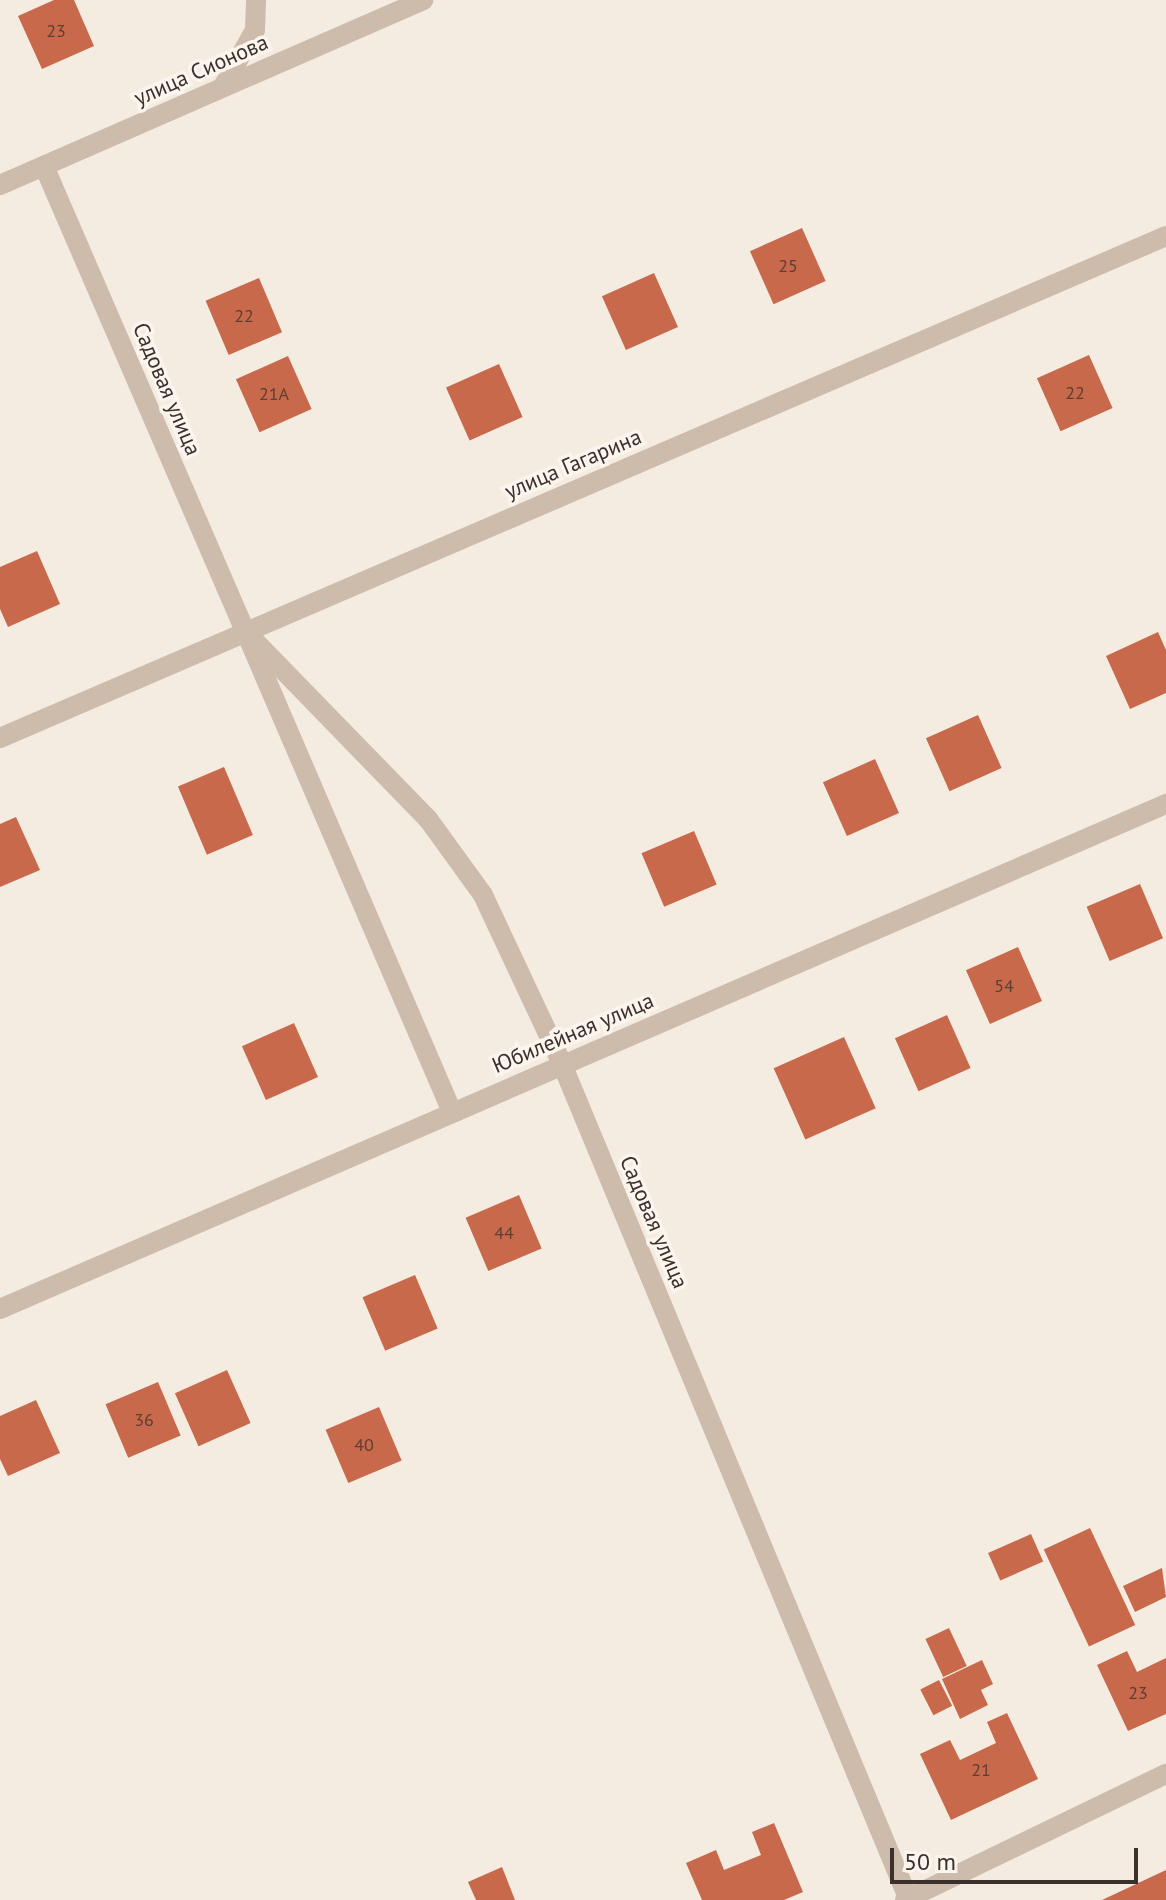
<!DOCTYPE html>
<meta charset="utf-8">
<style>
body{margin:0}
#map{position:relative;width:1166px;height:1900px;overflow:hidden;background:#f4ebe1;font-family:"PT Sans",sans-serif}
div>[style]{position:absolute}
.building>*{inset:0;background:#c8694b;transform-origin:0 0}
.street>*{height:20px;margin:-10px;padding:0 10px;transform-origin:10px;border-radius:10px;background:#cdbbac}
span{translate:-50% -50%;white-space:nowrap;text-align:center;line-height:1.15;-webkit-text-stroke:7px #fbf5ee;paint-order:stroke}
.number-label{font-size:18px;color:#5e3e33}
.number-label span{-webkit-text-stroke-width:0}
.street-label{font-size:22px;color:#3b302b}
.scale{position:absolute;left:890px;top:1848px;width:248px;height:36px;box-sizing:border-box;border:4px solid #3b302b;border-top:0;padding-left:10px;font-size:24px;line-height:28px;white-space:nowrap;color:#3b302b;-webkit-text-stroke:6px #fbf5ee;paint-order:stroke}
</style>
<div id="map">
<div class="building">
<i style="clip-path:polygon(54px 0,74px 0,94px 46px,42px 69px,18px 16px)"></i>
<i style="left:802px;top:228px;width:58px;height:57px;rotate:66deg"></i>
<i style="left:654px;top:273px;width:59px;height:57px;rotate:66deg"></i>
<i style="left:259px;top:278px;width:59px;height:58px;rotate:67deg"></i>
<i style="left:1089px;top:355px;width:58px;height:57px;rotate:66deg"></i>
<i style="left:288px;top:356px;width:58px;height:57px;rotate:66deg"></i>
<i style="left:499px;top:364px;width:58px;height:58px;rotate:66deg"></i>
<i style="clip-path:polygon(37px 551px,60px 604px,8px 627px,0 609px,0 567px)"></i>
<i style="clip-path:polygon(1158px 632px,1166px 650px,1166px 693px,1130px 709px,1106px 656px)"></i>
<i style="left:978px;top:715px;width:58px;height:57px;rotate:66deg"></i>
<i style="left:875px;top:759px;width:59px;height:57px;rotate:66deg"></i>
<i style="left:224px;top:767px;width:74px;height:50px;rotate:67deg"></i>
<i style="clip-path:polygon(16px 817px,40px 870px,0 887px,0 824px)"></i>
<i style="left:694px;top:831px;width:58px;height:57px;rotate:67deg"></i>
<i style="left:1140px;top:884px;width:59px;height:58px;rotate:67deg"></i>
<i style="left:1018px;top:947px;width:59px;height:57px;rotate:66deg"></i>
<i style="left:947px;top:1015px;width:58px;height:57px;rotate:66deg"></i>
<i style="left:294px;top:1023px;width:59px;height:57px;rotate:66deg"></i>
<i style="left:844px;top:1037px;width:78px;height:77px;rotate:66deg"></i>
<i style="left:519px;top:1195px;width:58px;height:58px;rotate:67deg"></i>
<i style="left:415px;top:1275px;width:58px;height:57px;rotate:67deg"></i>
<i style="left:227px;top:1370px;width:58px;height:57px;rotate:66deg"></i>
<i style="left:158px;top:1382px;width:58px;height:57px;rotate:67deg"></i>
<i style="clip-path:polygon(36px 1400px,60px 1453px,8px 1476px,0 1459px,0 1416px)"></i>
<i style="left:379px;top:1407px;width:58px;height:58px;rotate:67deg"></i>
<i style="left:1090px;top:1528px;width:107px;height:51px;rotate:65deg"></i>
<i style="left:1031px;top:1534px;width:30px;height:47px;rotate:66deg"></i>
<i style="clip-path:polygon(1162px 1568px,1166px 1597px,1135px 1612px,1123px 1586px)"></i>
<i style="left:949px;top:1628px;width:42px;height:26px;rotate:65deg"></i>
<i style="clip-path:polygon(1127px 1651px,1137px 1672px,1166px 1658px,1166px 1714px,1128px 1731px,1097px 1665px)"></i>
<i style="clip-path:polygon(982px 1660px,993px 1684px,981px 1690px,988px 1705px,960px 1719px,942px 1679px)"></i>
<i style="left:939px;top:1680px;width:29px;height:21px;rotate:63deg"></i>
<i style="clip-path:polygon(1007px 1713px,1038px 1779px,951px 1820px,920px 1754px,950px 1740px,960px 1760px,996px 1743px,987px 1722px)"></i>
<i style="clip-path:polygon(774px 1823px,803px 1892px,784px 1900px,702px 1900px,686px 1863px,716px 1850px,724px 1870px,761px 1855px,752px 1832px)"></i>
<i style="clip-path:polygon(502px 1867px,515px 1900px,476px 1900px,468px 1882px)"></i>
<i style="clip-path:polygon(1166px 1870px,1166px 1900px,1102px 1900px)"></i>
</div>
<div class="street">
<i style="left:224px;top:85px;width:63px;rotate:-60.6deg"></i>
<i style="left:255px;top:30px;width:30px;rotate:-88deg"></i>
<i style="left:44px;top:166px;width:507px;rotate:66.62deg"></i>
<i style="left:245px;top:631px;width:262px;rotate:45.8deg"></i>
<i style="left:428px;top:819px;width:94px;rotate:54.1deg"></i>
<i style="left:483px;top:895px;width:187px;rotate:64.9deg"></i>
<i style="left:562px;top:1064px;width:905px;rotate:67.46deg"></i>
<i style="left:0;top:185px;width:462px;rotate:-23.6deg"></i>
<i style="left:250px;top:642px;width:512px;rotate:66.74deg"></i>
<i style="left:0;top:738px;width:1269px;rotate:-23.29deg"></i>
<i style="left:0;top:1309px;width:1271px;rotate:-23.42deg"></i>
<i style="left:905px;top:1900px;width:290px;rotate:-25.8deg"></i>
</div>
<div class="number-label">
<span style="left:56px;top:31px">23</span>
<span style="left:788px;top:266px">25</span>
<span style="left:244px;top:316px">22</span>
<span style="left:1075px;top:393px">22</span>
<span style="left:274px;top:394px">21А</span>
<span style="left:1004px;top:986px">54</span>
<span style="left:504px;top:1233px">44</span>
<span style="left:144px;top:1420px">36</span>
<span style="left:364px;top:1445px">40</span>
<span style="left:1138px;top:1693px">23</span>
<span style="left:981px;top:1770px">21</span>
</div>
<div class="street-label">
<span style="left:201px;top:70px;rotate:-24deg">улица Сионова</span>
<span style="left:167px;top:389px;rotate:67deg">Садовая улица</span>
<span style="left:573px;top:464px;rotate:-23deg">улица Гагарина</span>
<span style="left:573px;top:1033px;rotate:-23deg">Юбилейная улица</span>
<span style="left:654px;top:1222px;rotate:67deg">Садовая улица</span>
</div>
<div class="scale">50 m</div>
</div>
